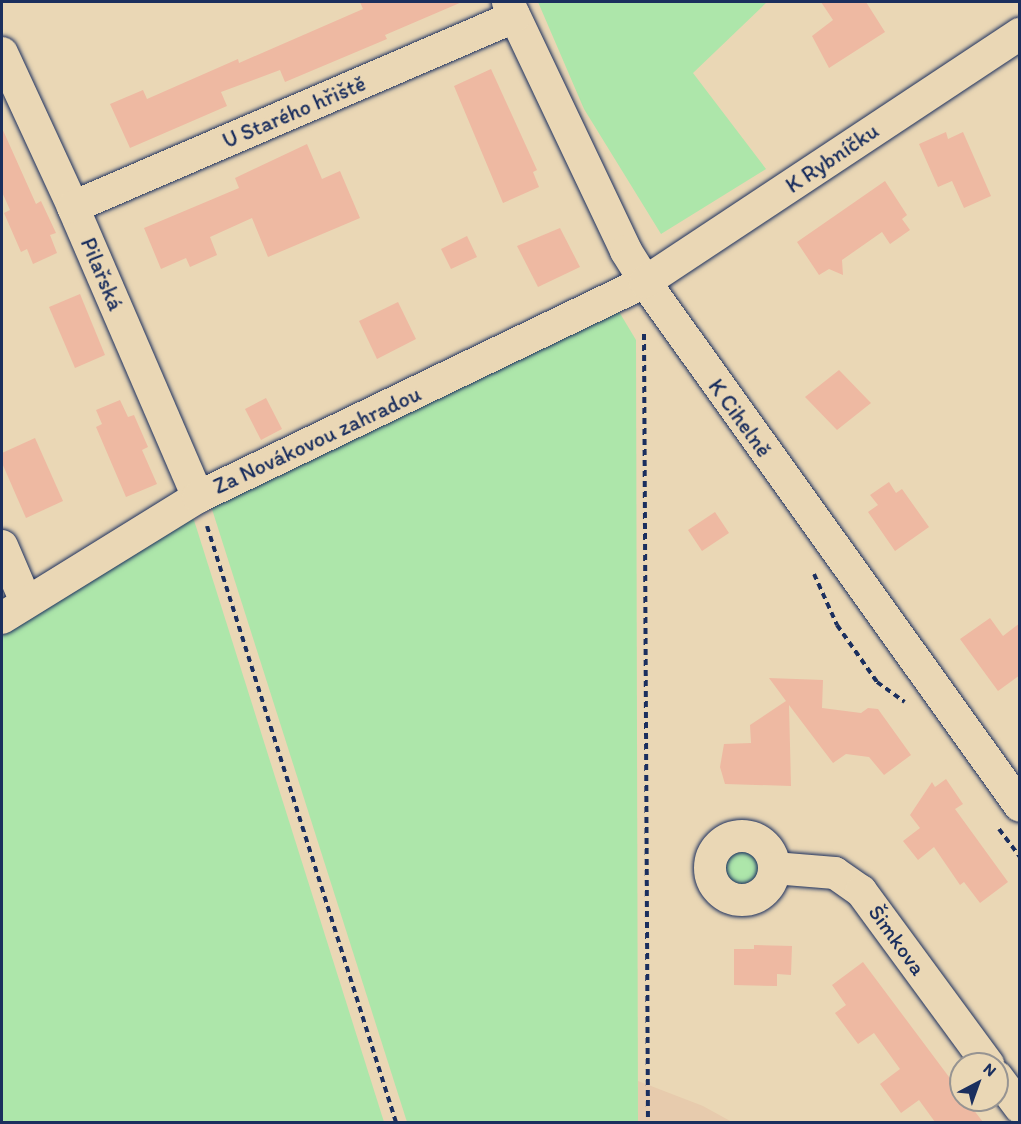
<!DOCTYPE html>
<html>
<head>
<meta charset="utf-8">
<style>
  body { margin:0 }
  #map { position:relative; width:1021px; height:1124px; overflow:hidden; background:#ead7b5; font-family:Itim,sans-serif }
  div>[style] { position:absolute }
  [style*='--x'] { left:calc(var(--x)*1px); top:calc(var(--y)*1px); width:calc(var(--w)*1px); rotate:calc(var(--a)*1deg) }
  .built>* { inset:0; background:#e7cbad }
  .green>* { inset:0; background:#ade6aa }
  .round { border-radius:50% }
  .building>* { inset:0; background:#eeb9a2 }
  .path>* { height:4px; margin-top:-2px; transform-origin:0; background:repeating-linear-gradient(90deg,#1b2f5e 0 6px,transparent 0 10.5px) }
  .roads { filter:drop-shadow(0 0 2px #1b2f5e) drop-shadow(0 0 2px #1b2f5e) }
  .minor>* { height:32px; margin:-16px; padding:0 16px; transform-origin:16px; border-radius:16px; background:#ead7b5 }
  .minor>.ring { margin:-16px; padding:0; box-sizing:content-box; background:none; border:32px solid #ead7b5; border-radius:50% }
  span { translate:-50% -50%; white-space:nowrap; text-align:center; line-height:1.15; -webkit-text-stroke:5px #ead7b5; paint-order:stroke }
  .street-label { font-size:22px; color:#1b2f5e }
  .frame { position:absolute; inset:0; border:3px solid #1b2f5e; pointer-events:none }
  .north { position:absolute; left:949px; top:1052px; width:60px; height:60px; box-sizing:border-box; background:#ead7b5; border:2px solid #979492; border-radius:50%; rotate:41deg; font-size:16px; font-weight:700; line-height:24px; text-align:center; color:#1b2f5e }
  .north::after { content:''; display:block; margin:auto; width:21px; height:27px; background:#1b2f5e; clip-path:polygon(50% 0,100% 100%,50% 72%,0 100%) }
</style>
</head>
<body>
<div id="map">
  <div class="built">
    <i style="clip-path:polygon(638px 1081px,703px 1106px,732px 1122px,638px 1122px)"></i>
  </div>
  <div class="green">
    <i style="clip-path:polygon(538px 2px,767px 2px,693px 73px,766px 169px,661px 234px,584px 109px)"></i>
    <i style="clip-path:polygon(618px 310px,636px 340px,638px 1122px,407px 1122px,211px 506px)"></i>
    <i style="clip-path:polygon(193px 517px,384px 1122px,2px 1122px,2px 636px)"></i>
    <i class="round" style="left:724px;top:849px;width:38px;height:38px"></i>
  </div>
  <div class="building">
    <i style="clip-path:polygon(360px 2px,462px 2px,385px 35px,387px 39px,285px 82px,280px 70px,221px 92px,227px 106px,130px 148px,110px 104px,143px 90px,147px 99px,238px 59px,239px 63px,363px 9px)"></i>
    <i style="clip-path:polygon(821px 2px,866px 2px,885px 32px,829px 68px,812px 36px,833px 20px)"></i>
    <i style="clip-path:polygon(491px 69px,537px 170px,533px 172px,539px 187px,503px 203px,454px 86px)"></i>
    <i style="clip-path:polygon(2px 128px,36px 204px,41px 201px,56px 233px,50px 235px,57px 253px,33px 264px,27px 249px,21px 252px,4px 213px,10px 210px,2px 192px)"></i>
    <i style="clip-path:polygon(946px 132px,948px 139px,963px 132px,991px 196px,964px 208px,952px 181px,938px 187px,919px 144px)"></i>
    <i style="clip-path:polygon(307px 144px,322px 179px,340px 171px,360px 218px,268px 257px,252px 218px,210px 237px,217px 255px,190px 267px,186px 258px,161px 269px,144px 228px,239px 188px,235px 178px)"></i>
    <i style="clip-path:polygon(885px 181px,907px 215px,902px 219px,910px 230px,890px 244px,882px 232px,842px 260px,843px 275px,829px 269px,819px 275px,797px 242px)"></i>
    <i style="clip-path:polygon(560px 228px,580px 267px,538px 287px,517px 246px)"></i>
    <i style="clip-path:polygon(467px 236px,477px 257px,451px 269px,441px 249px)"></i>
    <i style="clip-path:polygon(80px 294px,105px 355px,75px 368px,49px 307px)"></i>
    <i style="clip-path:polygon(398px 302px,416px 339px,377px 359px,359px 321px)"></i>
    <i style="clip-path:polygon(839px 370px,871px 403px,837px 430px,805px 397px)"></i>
    <i style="clip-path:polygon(266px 398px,282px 429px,261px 440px,245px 409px)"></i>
    <i style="clip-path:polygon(120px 400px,128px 417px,134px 415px,148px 447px,142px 450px,157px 484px,126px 497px,96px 427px,102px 424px,96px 410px)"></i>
    <i style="clip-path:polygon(35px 438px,63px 501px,26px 518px,2px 463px,2px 453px)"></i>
    <i style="clip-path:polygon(889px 482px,896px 493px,902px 489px,929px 527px,895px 551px,868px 512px,878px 505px,870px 495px)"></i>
    <i style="clip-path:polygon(715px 512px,729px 533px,702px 551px,688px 530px)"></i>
    <i style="clip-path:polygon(990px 618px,1003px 636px,1020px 623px,1020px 675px,998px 691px,960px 639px)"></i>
    <i style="clip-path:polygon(769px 678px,823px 680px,822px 708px,861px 713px,868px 708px,878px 709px,911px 755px,884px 775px,869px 757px,846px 754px,833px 763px,789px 705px,791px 786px,725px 784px,720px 767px,724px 744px,751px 743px,750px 725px,786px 701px)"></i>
    <i style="clip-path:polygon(946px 779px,963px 804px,955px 809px,1008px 882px,980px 903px,964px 882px,960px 885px,934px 847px,918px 860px,903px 841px,920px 828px,910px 815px,932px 782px,935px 787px)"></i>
    <i style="clip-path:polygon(754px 945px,792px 946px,791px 975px,777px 974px,777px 986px,734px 985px,734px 949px,754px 949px)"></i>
    <i style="clip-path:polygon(863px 962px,961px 1093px,961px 1100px,966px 1100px,983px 1122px,935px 1122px,919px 1100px,901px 1113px,880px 1084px,900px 1069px,874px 1033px,858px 1044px,835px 1013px,846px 1005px,832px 985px)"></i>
  </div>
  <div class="path">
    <i style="--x:644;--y:334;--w:788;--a:89.71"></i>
    <i style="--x:207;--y:526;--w:625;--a:72.41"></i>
    <i style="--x:814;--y:574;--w:56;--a:65.7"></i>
    <i style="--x:837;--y:625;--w:70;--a:54.9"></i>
    <i style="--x:877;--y:682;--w:34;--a:36"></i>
    <i style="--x:999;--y:829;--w:35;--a:53"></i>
  </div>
  <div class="roads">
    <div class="minor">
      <i style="--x:508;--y:2;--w:276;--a:64.6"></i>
      <i style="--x:626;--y:251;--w:36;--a:58"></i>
      <i style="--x:645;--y:282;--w:644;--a:54.41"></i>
      <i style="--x:2;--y:53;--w:170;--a:65.2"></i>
      <i style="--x:73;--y:207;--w:316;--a:66.7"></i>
      <i style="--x:73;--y:207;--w:481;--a:-23.3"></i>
      <i style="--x:2;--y:546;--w:61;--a:66.8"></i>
      <i style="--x:2;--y:618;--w:230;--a:-31.7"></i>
      <i style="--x:198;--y:497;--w:496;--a:-25.7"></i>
      <i style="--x:645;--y:282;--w:450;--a:-33.5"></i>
      <i class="ring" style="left:710px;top:836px;width:32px;height:32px"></i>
      <i style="--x:774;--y:868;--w:61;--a:4.7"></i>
      <i style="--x:835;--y:873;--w:32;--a:35"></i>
      <i style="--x:861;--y:891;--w:215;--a:53.7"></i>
      <i style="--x:997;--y:1077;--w:38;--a:53"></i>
    </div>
  </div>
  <div class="street-label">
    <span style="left:294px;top:112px;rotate:-23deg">U Starého hřiště</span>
    <span style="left:832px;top:158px;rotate:-34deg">K Rybníčku</span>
    <span style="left:102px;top:274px;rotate:67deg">Pilařská</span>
    <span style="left:740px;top:418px;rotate:54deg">K Cihelně</span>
    <span style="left:317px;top:440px;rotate:-25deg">Za Novákovou zahradou</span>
    <span style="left:897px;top:940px;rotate:54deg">Šimkova</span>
  </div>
  <div class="frame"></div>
  <div class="north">N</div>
</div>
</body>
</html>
